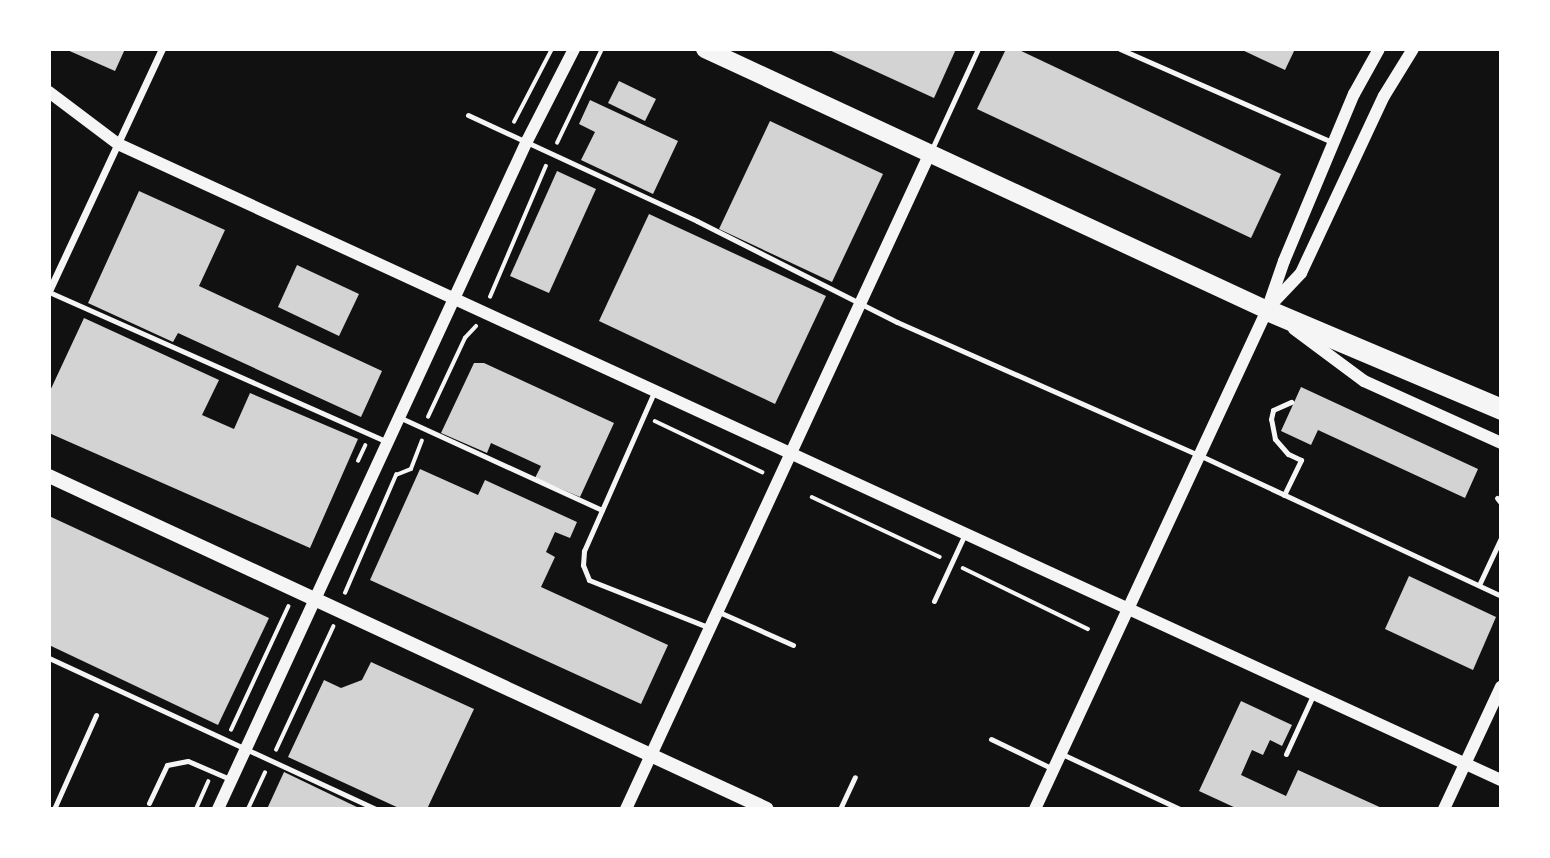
<!DOCTYPE html>
<html>
<head>
<meta charset="utf-8">
<style>
  body { margin:0 }
  #map { position:relative; width:1550px; height:858px; overflow:hidden; background:#111; font-family:"Source Sans 3",sans-serif }
  div>[style] { position:absolute }
  [style*='--x'] { left:calc(var(--x)*1px); top:calc(var(--y)*1px); width:calc(var(--w)*1px); rotate:calc(var(--a)*1deg) }
  .building>* { inset:0; background:#d3d3d3 }
  .path>* { height:3.5px; margin:-1.75px; padding:0 1.75px; transform-origin:1.75px; border-radius:1.75px; background:#f5f5f5 }
  .service>* { height:5px; margin:-2.5px; padding:0 2.5px; transform-origin:2.5px; border-radius:2.5px; background:#f5f5f5 }
  .minor>* { height:7px; margin:-3.5px; padding:0 3.5px; transform-origin:3.5px; border-radius:3.5px; background:#f5f5f5 }
  .tertiary>* { height:12px; margin:-6px; padding:0 6px; transform-origin:6px; border-radius:6px; background:#f5f5f5 }
  .secondary>* { height:14px; margin:-7px; padding:0 7px; transform-origin:7px; border-radius:7px; background:#f5f5f5 }
  .primary>* { height:18px; margin:-9px; padding:0 9px; transform-origin:9px; border-radius:9px; background:#f5f5f5 }
  .motorway>* { height:21px; margin:-10.5px; padding:0 10.5px; transform-origin:10.5px; border-radius:10.5px; background:#f5f5f5 }
  span { translate:-50% -50%; white-space:nowrap; text-align:center; line-height:1.15; -webkit-text-stroke:7px #fff; paint-order:stroke }
  .frame { position:absolute; inset:0; border:51px solid #fff; pointer-events:none }
</style>
</head>
<body>
<div id="map">
  <div class="building">
    <i style="clip-path:polygon(65px 49px,125px 49px,115px 71px)"></i>
    <i style="clip-path:polygon(827px 49px,956px 49px,934px 98px)"></i>
    <i style="clip-path:polygon(1006px 49px,1017px 49px,1281px 174px,1251px 238px,977px 109px)"></i>
    <i style="clip-path:polygon(1240px 49px,1295px 49px,1285px 70px)"></i>
    <i style="clip-path:polygon(619px 81px,656px 99px,645px 121px,608px 103px)"></i>
    <i style="clip-path:polygon(590px 100px,678px 141px,653px 194px,581px 160px,595px 132px,579px 124px)"></i>
    <i style="clip-path:polygon(770px 121px,883px 174px,832px 282px,719px 229px)"></i>
    <i style="clip-path:polygon(557px 171px,596px 189px,549px 293px,510px 276px)"></i>
    <i style="clip-path:polygon(139px 191px,225px 230px,199px 286px,382px 371px,361px 417px,178px 333px,173px 342px,88px 303px)"></i>
    <i style="clip-path:polygon(649px 214px,826px 296px,775px 404px,599px 321px)"></i>
    <i style="clip-path:polygon(297px 265px,359px 294px,339px 336px,278px 307px)"></i>
    <i style="clip-path:polygon(84px 318px,219px 380px,202px 415px,234px 429px,250px 393px,358px 439px,310px 548px,49px 433px,49px 393px)"></i>
    <i style="clip-path:polygon(474px 363px,484px 363px,614px 423px,580px 497px,535px 478px,541px 466px,491px 443px,487px 453px,441px 433px)"></i>
    <i style="clip-path:polygon(1301px 387px,1478px 469px,1465px 498px,1318px 430px,1311px 445px,1281px 431px)"></i>
    <i style="clip-path:polygon(420px 469px,478px 495px,485px 480px,577px 522px,570px 538px,555px 532px,546px 552px,555px 557px,541px 587px,668px 645px,641px 704px,370px 580px)"></i>
    <i style="clip-path:polygon(49px 516px,269px 618px,218px 725px,49px 645px)"></i>
    <i style="clip-path:polygon(1409px 576px,1496px 617px,1473px 670px,1385px 629px)"></i>
    <i style="clip-path:polygon(371px 662px,474px 709px,427px 809px,401px 809px,288px 757px,324px 680px,341px 688px,362px 680px)"></i>
    <i style="clip-path:polygon(1241px 701px,1292px 725px,1282px 746px,1270px 740px,1263px 755px,1252px 750px,1241px 775px,1286px 796px,1298px 770px,1384px 809px,1238px 809px,1199px 791px)"></i>
    <i style="clip-path:polygon(284px 772px,361px 809px,267px 809px)"></i>
  </div>
  <div class="path">
    <i style="--x:514;--y:122;--w:82;--a:-62.5"></i>
    <i style="--x:557;--y:143;--w:104;--a:-64.4"></i>
    <i style="--x:490;--y:297;--w:142;--a:-66.9"></i>
    <i style="--x:428;--y:417;--w:87;--a:-64.9"></i>
    <i style="--x:465;--y:338;--w:16;--a:-47"></i>
    <i style="--x:655;--y:421;--w:119;--a:25.5"></i>
    <i style="--x:358;--y:461;--w:17;--a:-65"></i>
    <i style="--x:812;--y:497;--w:141;--a:25.1"></i>
    <i style="--x:963;--y:568;--w:139;--a:26"></i>
    <i style="--x:345;--y:593;--w:129;--a:-66.6"></i>
    <i style="--x:396;--y:475;--w:16;--a:-22"></i>
    <i style="--x:411;--y:469;--w:30;--a:-69"></i>
    <i style="--x:231;--y:730;--w:136;--a:-65.1"></i>
    <i style="--x:276;--y:750;--w:136;--a:-65.1"></i>
    <i style="--x:196;--y:809;--w:30;--a:-66"></i>
    <i style="--x:248;--y:809;--w:40;--a:-65"></i>
  </div>
  <div class="service">
    <i style="--x:1120;--y:49;--w:232;--a:23.7"></i>
    <i style="--x:468;--y:115;--w:252;--a:24.8"></i>
    <i style="--x:697;--y:221;--w:224;--a:26.8"></i>
    <i style="--x:897;--y:322;--w:330;--a:23.8"></i>
    <i style="--x:1199;--y:455;--w:333;--a:25"></i>
    <i style="--x:931;--y:151;--w:112;--a:-65.3"></i>
    <i style="--x:49;--y:292;--w:370;--a:23.9"></i>
    <i style="--x:655;--y:390;--w:176;--a:113.8"></i>
    <i style="--x:584;--y:551;--w:14;--a:94"></i>
    <i style="--x:583;--y:565;--w:16;--a:68"></i>
    <i style="--x:589;--y:580;--w:130;--a:21.6"></i>
    <i style="--x:401;--y:418;--w:221;--a:24.6"></i>
    <i style="--x:1284;--y:495;--w:39;--a:-64"></i>
    <i style="--x:1301;--y:460;--w:14;--a:-155"></i>
    <i style="--x:1288;--y:454;--w:20;--a:-131"></i>
    <i style="--x:1275;--y:439;--w:20;--a:-101"></i>
    <i style="--x:1271;--y:419;--w:9;--a:-77"></i>
    <i style="--x:1273;--y:410;--w:20;--a:-24"></i>
    <i style="--x:1497;--y:498;--w:6;--a:51"></i>
    <i style="--x:1479;--y:585;--w:52;--a:-64.9"></i>
    <i style="--x:934;--y:601;--w:74;--a:-65.2"></i>
    <i style="--x:719;--y:612;--w:81;--a:24"></i>
    <i style="--x:49;--y:658;--w:360;--a:24.8"></i>
    <i style="--x:991;--y:739;--w:69;--a:25.8"></i>
    <i style="--x:1062;--y:754;--w:130;--a:25"></i>
    <i style="--x:1286;--y:754;--w:67;--a:-65.3"></i>
    <i style="--x:149;--y:803;--w:42;--a:-64.7"></i>
    <i style="--x:167;--y:765;--w:21;--a:-11"></i>
    <i style="--x:188;--y:761;--w:48;--a:23.4"></i>
    <i style="--x:54;--y:809;--w:103;--a:-65.9"></i>
    <i style="--x:840;--y:809;--w:35;--a:-65"></i>
  </div>
  <div class="minor">
    <i style="--x:49;--y:291;--w:267;--a:-65"></i>
  </div>
  <div class="tertiary">
    <i style="--x:49;--y:92;--w:86;--a:37"></i>
    <i style="--x:118;--y:144;--w:1522;--a:24.7"></i>
    <i style="--x:1269;--y:307;--w:47;--a:-46.7"></i>
    <i style="--x:1301;--y:273;--w:195;--a:-64.9"></i>
    <i style="--x:1384;--y:96;--w:55;--a:-58.3"></i>
    <i style="--x:1294;--y:329;--w:87;--a:36.6"></i>
    <i style="--x:1364;--y:381;--w:150;--a:24.3"></i>
    <i style="--x:218;--y:809;--w:736;--a:-65.18"></i>
    <i style="--x:527;--y:141;--w:103;--a:-62.9"></i>
    <i style="--x:626;--y:809;--w:723;--a:-65.14"></i>
    <i style="--x:1035;--y:809;--w:550;--a:-65.06"></i>
    <i style="--x:1267;--y:310;--w:52;--a:-70.9"></i>
    <i style="--x:1284;--y:261;--w:181;--a:-67.3"></i>
    <i style="--x:1354;--y:94;--w:51;--a:-60.9"></i>
    <i style="--x:1444;--y:809;--w:135;--a:-65"></i>
  </div>
  <div class="secondary">
    <i style="--x:49;--y:476;--w:791;--a:24.88"></i>
  </div>
  <div class="primary">
    <i style="--x:705;--y:49;--w:620;--a:24.91"></i>
  </div>
  <div class="motorway">
    <i style="--x:1267;--y:310;--w:254;--a:22.9"></i>
  </div>
  <div class="frame"></div>
</div>
</body>
</html>
